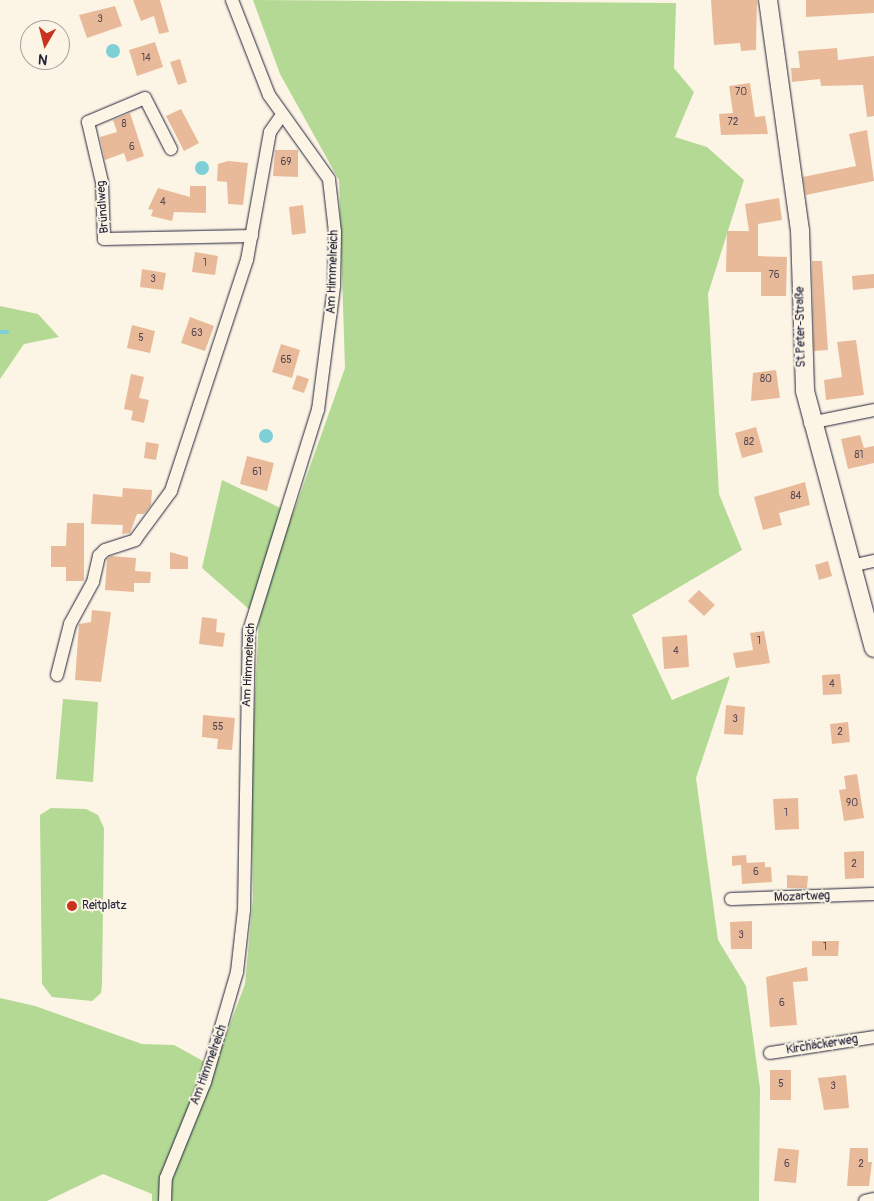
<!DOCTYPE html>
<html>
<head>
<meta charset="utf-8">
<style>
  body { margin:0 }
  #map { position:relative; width:874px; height:1201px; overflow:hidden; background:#fcf5e5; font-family:Pangolin,sans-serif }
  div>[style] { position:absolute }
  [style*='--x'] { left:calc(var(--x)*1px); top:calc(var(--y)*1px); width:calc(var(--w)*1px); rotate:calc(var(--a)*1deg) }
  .green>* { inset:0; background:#b3d994 }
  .water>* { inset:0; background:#7ecfd6 }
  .round { border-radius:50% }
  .stream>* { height:4px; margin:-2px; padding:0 2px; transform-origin:2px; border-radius:2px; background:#7ecfd6 }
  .building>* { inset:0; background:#e9ba9a }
  .roads { filter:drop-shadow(0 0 1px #22223b) drop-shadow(0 0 1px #22223b) }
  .minor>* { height:12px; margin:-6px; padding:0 6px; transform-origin:6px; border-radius:6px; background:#fcf5e5 }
  .secondary>* { height:18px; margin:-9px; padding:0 9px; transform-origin:9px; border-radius:9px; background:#fcf5e5 }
  .dots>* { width:14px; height:14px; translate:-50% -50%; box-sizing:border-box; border:2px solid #fcf5e5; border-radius:50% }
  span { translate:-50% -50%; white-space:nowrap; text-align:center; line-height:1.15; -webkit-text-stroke:4px #fcf5e5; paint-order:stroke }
  .number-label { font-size:10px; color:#544853 }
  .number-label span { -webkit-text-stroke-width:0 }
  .street-label { font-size:12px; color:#22223b }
  .poi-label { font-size:12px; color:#22223b }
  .left { translate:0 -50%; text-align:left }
  .north { position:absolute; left:20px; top:20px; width:50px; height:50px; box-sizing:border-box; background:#fcf5e5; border:1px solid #a5a1a1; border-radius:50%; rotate:188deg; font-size:14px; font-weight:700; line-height:20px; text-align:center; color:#22223b }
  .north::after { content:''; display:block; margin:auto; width:18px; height:22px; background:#c8321e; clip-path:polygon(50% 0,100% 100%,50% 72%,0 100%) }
</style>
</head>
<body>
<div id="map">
  <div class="green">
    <i style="clip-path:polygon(253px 0,676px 3px,674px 68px,694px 92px,675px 137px,707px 147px,744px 180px,708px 294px,719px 494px,742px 550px,632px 615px,672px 700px,730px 676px,696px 778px,718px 940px,746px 986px,760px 1088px,759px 1201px,152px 1201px,152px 1194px,103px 1174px,47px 1201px,0 1201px,0 998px,35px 1006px,142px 1044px,174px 1045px,214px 1067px,245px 984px,253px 898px,251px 774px,259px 618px,202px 568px,222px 480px,293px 514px,345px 368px,339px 180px,280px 74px)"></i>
    <i style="clip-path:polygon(0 306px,38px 314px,59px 337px,24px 344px,0 379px)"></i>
    <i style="clip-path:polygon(63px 699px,98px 702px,93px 782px,56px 779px)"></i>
    <i style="clip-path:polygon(51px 808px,86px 809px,98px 815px,104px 828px,102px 984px,101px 993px,92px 1001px,52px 997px,42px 984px,40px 815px)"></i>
  </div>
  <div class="water">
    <i class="round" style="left:106px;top:44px;width:14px;height:14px"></i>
    <i class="round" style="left:195px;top:161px;width:14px;height:14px"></i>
    <i class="round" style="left:259px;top:429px;width:14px;height:14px"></i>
  </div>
  <div class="stream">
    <i style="--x:0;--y:332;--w:7;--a:0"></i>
  </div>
  <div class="building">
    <i style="clip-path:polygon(133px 0,160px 0,169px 32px,159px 34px,154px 16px,141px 21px)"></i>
    <i style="clip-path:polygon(711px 0,757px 0,756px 50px,741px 51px,740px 43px,714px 45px)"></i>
    <i style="clip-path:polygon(806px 0,874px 0,874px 13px,806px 17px)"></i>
    <i style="clip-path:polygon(115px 6px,122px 26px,87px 38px,79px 15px)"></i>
    <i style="clip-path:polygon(155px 42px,163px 67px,137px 76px,129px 50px)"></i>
    <i style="clip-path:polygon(837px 48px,838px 60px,874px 56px,874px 116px,867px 117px,863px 85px,821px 86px,820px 79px,792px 82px,791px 68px,800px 68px,798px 51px)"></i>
    <i style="clip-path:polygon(180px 59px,187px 82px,178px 85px,170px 62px)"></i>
    <i style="clip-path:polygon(750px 83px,755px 117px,765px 116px,768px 134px,721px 135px,719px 114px,733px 113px,729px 86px)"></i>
    <i style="clip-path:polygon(181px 109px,199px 143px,184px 151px,166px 116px)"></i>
    <i style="clip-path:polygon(130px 113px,144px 156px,127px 162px,124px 153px,105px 160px,100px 137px,117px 132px,113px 120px)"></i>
    <i style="clip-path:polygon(867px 130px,874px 181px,806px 195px,803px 177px,856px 166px,849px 134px)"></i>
    <i style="clip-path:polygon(275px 150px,298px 150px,298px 177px,273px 176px)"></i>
    <i style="clip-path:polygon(228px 161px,248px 163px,243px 205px,228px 204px,227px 182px,217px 181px,218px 164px)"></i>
    <i style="clip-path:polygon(190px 186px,206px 186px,206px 213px,174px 212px,172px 221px,151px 216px,153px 210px,148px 209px,158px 188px,190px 197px)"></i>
    <i style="clip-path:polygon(779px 198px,782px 220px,758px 224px,758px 256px,787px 257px,786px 296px,761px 296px,761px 272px,726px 272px,727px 231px,749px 231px,745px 204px)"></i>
    <i style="clip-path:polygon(303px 205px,306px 233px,292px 235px,289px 207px)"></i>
    <i style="clip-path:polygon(195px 252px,218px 256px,215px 275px,192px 272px)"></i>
    <i style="clip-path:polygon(812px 261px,822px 261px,828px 350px,814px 351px)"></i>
    <i style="clip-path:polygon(142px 269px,166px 273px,163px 290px,140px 287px)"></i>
    <i style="clip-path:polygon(874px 274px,874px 288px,853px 290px,852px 276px)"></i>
    <i style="clip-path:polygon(190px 317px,214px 326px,205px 351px,181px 343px)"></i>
    <i style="clip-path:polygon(132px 325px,155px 331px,150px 353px,127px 348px)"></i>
    <i style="clip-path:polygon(856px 340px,864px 395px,826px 400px,824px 380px,842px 377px,837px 342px)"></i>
    <i style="clip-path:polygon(281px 344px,300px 350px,292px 378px,272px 372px)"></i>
    <i style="clip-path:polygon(776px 370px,780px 398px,751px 401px,753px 373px)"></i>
    <i style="clip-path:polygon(131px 374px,144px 377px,139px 398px,149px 400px,144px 423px,131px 420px,133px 411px,124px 409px)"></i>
    <i style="clip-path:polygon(297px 375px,309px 379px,304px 393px,292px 389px)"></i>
    <i style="clip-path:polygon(756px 427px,763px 452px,742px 458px,735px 433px)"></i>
    <i style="clip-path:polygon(860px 435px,864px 448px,874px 446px,874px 463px,848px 469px,841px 439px)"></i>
    <i style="clip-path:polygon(146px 442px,159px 444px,156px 460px,144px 458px)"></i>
    <i style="clip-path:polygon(247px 456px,274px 463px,267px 491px,240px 484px)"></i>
    <i style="clip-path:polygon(805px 482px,810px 505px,779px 513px,782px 525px,763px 530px,754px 497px)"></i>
    <i style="clip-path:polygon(123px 488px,152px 490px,151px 505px,144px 514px,137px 514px,130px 533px,122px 534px,123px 525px,91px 524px,93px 494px,122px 497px)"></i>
    <i style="clip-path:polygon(67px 523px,84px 523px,84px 581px,66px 581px,66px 567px,51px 567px,51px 546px,66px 546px)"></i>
    <i style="clip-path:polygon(170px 552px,188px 557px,188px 569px,170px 569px)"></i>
    <i style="clip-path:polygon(111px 556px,136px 558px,135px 571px,151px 572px,150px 583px,134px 583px,134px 592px,105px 590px,107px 559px)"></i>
    <i style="clip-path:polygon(828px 561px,832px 576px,819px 580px,815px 565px)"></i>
    <i style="clip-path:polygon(699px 590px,715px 605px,704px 616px,688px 601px)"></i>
    <i style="clip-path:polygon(92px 610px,111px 612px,101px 682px,75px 680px,79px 624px,91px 622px)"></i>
    <i style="clip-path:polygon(202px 617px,217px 619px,216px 632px,225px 633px,223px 647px,199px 644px)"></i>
    <i style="clip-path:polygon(764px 631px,770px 663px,736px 668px,733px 653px,753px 650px,750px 633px)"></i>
    <i style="clip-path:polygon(687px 635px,689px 667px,664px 669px,662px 637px)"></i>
    <i style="clip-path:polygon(840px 674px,842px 694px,823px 695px,822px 675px)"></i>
    <i style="clip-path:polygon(726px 705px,745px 707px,743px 735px,724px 734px)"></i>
    <i style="clip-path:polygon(203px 715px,235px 718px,232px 750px,217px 749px,218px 739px,202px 737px)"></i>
    <i style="clip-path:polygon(848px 722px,850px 742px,832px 744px,830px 724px)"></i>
    <i style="clip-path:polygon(857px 774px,864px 818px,844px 821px,839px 790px,846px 789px,844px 776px)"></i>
    <i style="clip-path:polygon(798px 798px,799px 829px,775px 830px,773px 799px)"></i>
    <i style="clip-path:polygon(864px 851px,864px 878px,845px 879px,844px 852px)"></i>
    <i style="clip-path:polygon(746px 855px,747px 863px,765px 862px,765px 867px,771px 867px,772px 882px,742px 884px,741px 865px,732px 866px,732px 856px)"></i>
    <i style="clip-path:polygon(787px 875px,808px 876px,807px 888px,787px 888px)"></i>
    <i style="clip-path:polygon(752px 921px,752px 949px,731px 949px,730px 922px)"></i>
    <i style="clip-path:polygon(812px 941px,839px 941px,838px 956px,812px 956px)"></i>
    <i style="clip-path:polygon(807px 967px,808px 981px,793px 982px,797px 1025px,770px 1027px,766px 977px)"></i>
    <i style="clip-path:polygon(770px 1070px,791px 1070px,791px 1100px,770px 1100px)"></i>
    <i style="clip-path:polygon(846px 1075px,849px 1108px,824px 1110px,818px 1078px)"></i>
    <i style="clip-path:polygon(778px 1148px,799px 1150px,796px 1183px,774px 1181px)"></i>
    <i style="clip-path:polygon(850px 1148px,868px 1148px,868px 1162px,872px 1162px,869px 1186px,847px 1186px)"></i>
  </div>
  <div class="roads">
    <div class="minor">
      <i style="--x:171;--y:149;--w:57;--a:-117"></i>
      <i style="--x:145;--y:98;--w:62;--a:157.2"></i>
      <i style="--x:88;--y:122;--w:62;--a:76.9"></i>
      <i style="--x:102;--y:182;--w:57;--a:88"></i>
      <i style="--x:104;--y:239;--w:148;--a:-1.2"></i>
      <i style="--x:810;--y:423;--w:65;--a:-11.5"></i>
      <i style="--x:850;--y:566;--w:25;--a:-12"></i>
      <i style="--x:57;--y:675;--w:53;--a:-75.7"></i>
      <i style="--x:70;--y:624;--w:48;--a:-61.3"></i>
      <i style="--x:93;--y:582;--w:27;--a:-77"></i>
      <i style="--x:99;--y:556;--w:8;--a:-45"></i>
      <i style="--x:105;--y:550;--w:32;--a:-18"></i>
      <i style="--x:135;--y:540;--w:61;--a:-53.7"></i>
      <i style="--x:171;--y:491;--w:243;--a:-71.8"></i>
      <i style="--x:247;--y:260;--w:130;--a:-79.8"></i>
      <i style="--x:270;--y:132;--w:21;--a:-55"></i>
      <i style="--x:731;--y:899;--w:143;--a:-2"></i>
      <i style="--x:770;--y:1053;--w:105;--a:-8.7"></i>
      <i style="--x:165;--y:1201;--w:23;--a:-88"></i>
      <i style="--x:166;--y:1178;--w:104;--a:-67.9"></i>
      <i style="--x:205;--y:1082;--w:115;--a:-73.8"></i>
      <i style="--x:237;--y:972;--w:62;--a:-83.6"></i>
      <i style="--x:244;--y:910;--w:279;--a:-89"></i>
      <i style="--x:249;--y:631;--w:232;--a:-72.7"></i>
      <i style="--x:318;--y:410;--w:125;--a:-82.6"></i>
      <i style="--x:334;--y:286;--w:54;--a:-88.9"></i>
      <i style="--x:335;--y:232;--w:53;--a:-96.5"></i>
      <i style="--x:329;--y:179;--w:103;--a:-125.5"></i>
      <i style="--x:269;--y:95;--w:102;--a:-111.3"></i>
      <i style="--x:865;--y:1201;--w:9;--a:-13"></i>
    </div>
    <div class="secondary">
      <i style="--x:768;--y:0;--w:232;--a:82.1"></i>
      <i style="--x:800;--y:230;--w:161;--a:88.2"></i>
      <i style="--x:805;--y:391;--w:266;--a:75"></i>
    </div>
  </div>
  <div class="dots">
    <i style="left:72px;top:906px;background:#c8321e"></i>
  </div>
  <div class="number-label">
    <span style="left:100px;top:20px">3</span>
    <span style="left:146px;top:59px">14</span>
    <span style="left:741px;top:93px">70</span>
    <span style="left:733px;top:123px">72</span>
    <span style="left:124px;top:125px">8</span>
    <span style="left:132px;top:148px">6</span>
    <span style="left:286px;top:163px">69</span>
    <span style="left:163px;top:203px">4</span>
    <span style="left:205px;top:264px">1</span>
    <span style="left:774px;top:276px">76</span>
    <span style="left:153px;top:280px">3</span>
    <span style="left:197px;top:334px">63</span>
    <span style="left:141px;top:339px">5</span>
    <span style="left:286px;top:361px">65</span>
    <span style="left:766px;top:380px">80</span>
    <span style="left:749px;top:443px">82</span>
    <span style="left:859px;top:456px">81</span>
    <span style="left:257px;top:473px">61</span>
    <span style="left:796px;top:497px">84</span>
    <span style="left:759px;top:642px">1</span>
    <span style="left:676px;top:652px">4</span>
    <span style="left:832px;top:685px">4</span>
    <span style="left:735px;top:720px">3</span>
    <span style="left:218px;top:728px">55</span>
    <span style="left:840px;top:733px">2</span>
    <span style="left:852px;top:804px">90</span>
    <span style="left:786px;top:814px">1</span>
    <span style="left:854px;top:865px">2</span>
    <span style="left:756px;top:873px">6</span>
    <span style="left:741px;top:936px">3</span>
    <span style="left:825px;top:948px">1</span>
    <span style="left:782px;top:1004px">6</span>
    <span style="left:781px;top:1085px">5</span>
    <span style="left:833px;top:1087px">3</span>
    <span style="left:787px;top:1165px">6</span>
    <span style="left:861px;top:1165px">2</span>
  </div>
  <div class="street-label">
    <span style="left:103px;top:207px;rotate:-94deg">Bründlweg</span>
    <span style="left:333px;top:272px;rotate:-88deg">Am Himmelreich</span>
    <span style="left:801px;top:327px;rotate:-91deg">St.Peter-Straße</span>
    <span style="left:249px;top:665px;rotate:-87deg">Am Himmelreich</span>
    <span style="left:802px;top:897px;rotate:-2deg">Mozartweg</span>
    <span style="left:822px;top:1045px;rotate:-9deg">Kirchäckerweg</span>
    <span style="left:209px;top:1065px;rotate:-70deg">Am Himmelreich</span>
  </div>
  <div class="poi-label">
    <span class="left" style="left:82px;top:906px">Reitplatz</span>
  </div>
  <div class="north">N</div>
</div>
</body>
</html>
